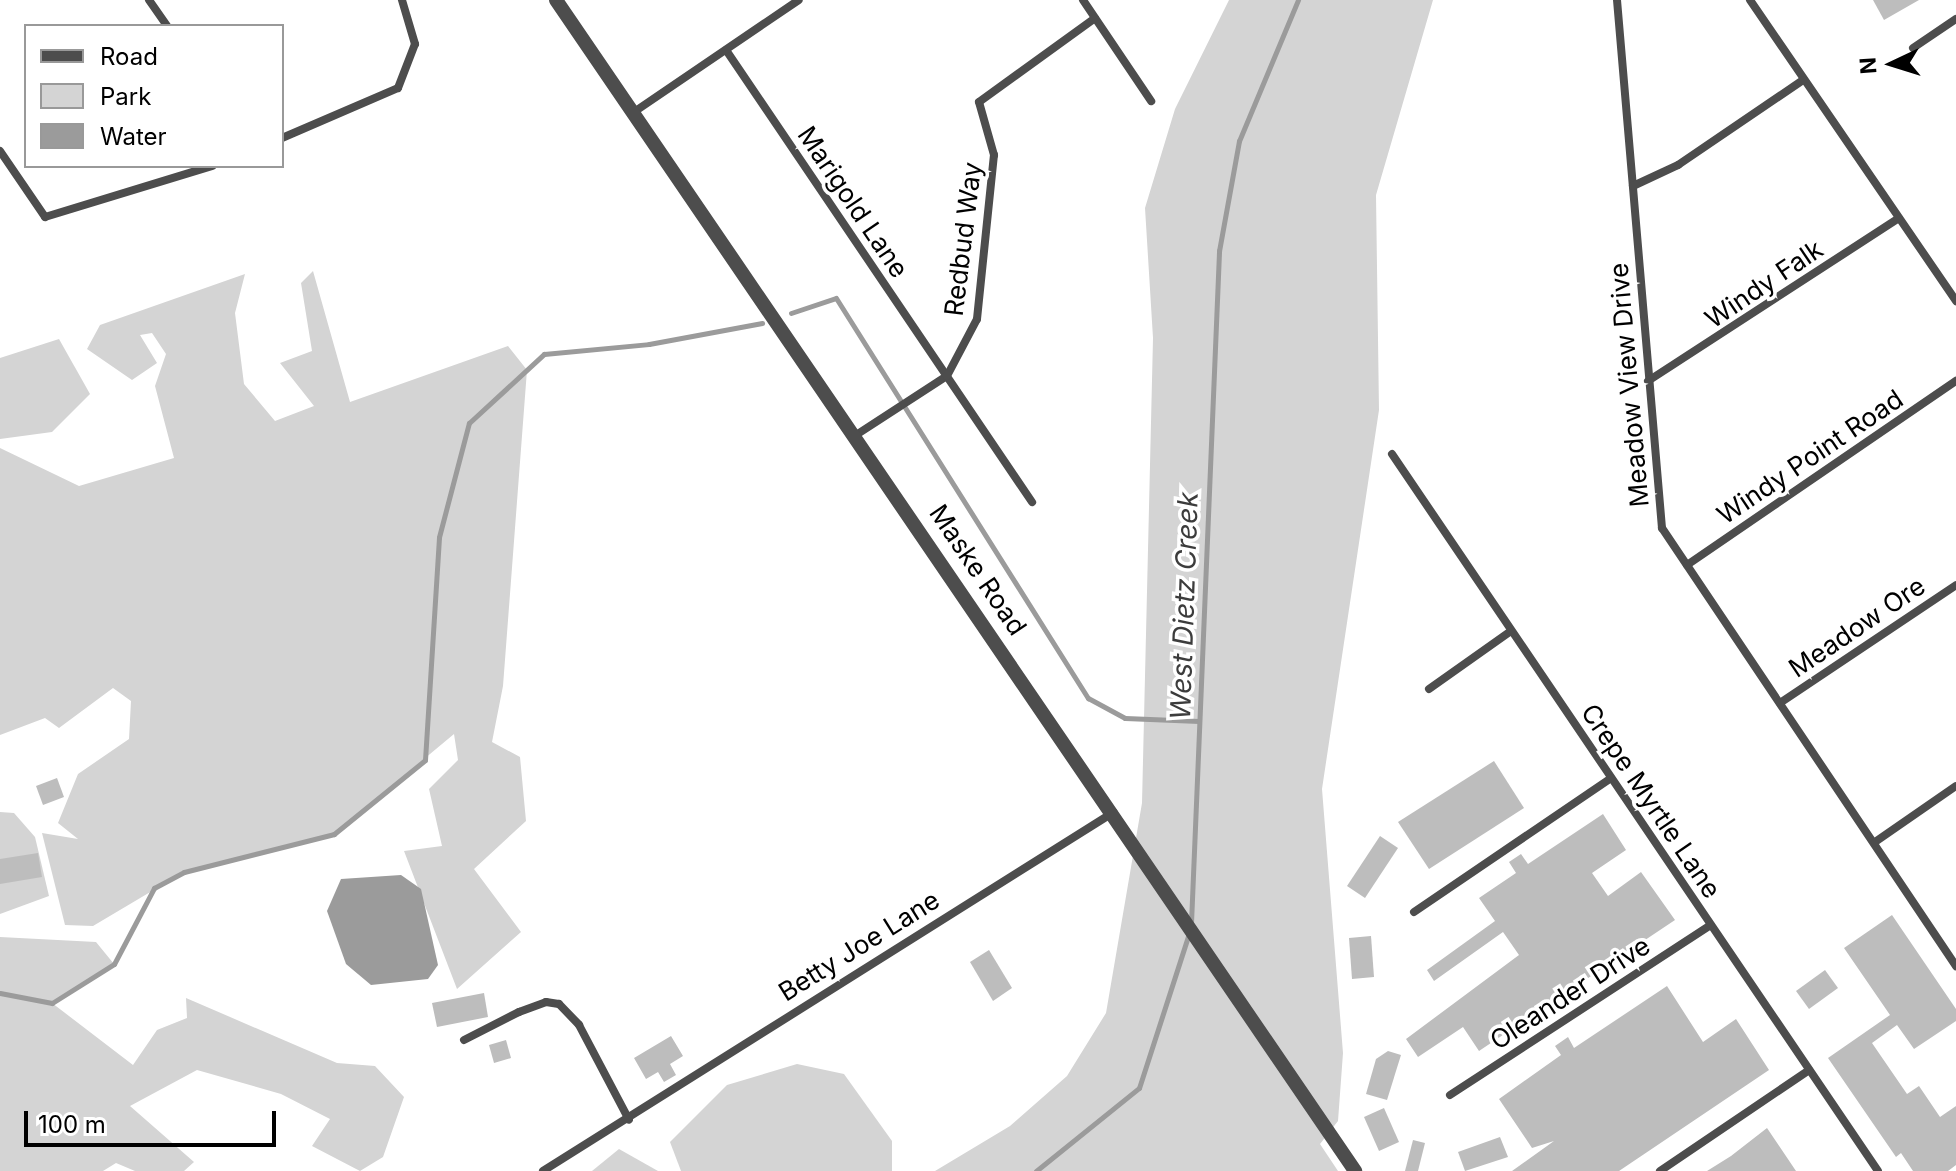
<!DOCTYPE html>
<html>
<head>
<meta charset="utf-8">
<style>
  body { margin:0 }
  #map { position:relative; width:1956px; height:1171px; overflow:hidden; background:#fff; font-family:Inter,sans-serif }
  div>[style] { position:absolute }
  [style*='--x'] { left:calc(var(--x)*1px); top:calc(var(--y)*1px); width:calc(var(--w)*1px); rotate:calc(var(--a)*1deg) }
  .green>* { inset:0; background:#d4d4d4 }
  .water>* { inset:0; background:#9b9b9b }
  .stream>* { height:5px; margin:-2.5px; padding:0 2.5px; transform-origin:2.5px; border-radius:2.5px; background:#9b9b9b }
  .building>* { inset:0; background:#bdbdbd }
  .minor>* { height:8px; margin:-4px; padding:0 4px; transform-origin:4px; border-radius:4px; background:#4d4d4d }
  .tertiary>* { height:14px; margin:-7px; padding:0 7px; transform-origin:7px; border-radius:7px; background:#4d4d4d }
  span { translate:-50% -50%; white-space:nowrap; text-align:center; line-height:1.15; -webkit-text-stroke:7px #fff; paint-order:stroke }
  .street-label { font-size:26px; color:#000 }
  .water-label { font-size:28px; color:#3c3c3c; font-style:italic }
  .legend { position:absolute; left:24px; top:24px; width:260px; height:144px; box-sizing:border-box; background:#fff; border:2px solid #999; margin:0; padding:10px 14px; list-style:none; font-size:24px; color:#000 }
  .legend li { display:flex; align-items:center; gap:16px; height:40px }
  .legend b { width:40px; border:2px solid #999 }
  .north { position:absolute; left:1852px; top:24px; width:80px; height:80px; -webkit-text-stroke:6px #fff; paint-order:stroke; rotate:266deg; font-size:22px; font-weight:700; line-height:32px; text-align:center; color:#000 }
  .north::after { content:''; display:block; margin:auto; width:28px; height:36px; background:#000; clip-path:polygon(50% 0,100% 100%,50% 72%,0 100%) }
  .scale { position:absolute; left:24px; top:1111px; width:252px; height:36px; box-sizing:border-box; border:4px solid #000; border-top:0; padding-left:10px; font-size:24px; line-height:28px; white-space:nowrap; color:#000; -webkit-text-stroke:6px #fff; paint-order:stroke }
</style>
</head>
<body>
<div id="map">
  <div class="green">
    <i style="clip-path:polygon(1229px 0,1433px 0,1376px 195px,1379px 410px,1322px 789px,1343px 1053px,1338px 1121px,1320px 1144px,1338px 1171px,935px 1171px,1010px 1126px,1067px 1076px,1106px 1013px,1142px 803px,1153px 338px,1145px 208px,1175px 109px)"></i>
    <i style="clip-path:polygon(313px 271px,350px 402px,508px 346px,527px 370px,503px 686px,492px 742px,520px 757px,526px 821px,474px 869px,521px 932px,457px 989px,404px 851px,442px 846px,429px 789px,458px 760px,454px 734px,334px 834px,184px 872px,93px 926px,65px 925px,42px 833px,78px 839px,58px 823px,78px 774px,129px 739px,131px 701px,113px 688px,59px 728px,45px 718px,0 735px,0 448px,79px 486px,174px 458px,155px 386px,166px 354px,152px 333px,140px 335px,157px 363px,132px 380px,87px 349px,100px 325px,245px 274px,235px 313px,244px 384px,275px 421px,314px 406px,280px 363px,312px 351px,301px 283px)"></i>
    <i style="clip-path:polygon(59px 339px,90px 394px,52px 432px,0 439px,0 358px)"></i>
    <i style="clip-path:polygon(0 812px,14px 813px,35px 837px,49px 896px,0 914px)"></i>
    <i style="clip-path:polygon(0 937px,96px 942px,114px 964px,52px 1003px,133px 1065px,157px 1030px,187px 1018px,186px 998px,337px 1063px,375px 1066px,404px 1097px,383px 1157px,360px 1171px,312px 1146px,330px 1119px,281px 1094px,197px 1070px,130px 1106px,194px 1162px,184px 1171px,135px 1171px,116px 1163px,103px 1171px,0 1171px)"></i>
    <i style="clip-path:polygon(797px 1064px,844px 1074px,892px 1141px,892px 1171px,681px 1171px,670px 1142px,727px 1085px)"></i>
    <i style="clip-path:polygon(619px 1149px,658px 1171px,592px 1171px)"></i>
  </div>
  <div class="water">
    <i style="clip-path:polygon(401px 875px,421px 889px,438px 965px,428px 979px,371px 985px,346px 964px,327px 911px,341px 879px)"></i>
  </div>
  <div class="stream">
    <i style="--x:791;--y:313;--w:47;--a:-18.4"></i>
    <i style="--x:836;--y:298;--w:473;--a:57.8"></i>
    <i style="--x:1088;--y:698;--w:42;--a:28.4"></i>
    <i style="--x:1125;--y:718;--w:74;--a:2.3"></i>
    <i style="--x:1191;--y:923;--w:673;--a:-87.61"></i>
    <i style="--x:1219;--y:251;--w:112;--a:-79.7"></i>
    <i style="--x:1239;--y:141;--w:153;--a:-67.3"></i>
    <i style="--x:0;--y:993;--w:53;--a:10.9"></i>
    <i style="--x:52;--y:1003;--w:73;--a:-32.2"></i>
    <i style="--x:114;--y:964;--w:86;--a:-62.2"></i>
    <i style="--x:154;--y:888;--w:34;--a:-28"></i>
    <i style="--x:184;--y:872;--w:155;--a:-14.2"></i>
    <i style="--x:334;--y:834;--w:117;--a:-39.1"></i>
    <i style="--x:425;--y:760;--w:223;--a:-86.4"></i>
    <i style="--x:439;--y:537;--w:118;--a:-75.3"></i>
    <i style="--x:469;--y:423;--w:102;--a:-42.6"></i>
    <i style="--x:544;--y:354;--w:105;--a:-5.4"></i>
    <i style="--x:649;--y:344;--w:115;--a:-10.5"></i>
    <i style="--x:1036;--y:1171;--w:132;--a:-38.9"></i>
    <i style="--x:1139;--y:1088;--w:163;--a:-72.1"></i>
  </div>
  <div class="building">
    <i style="clip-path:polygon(1873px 0,1919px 0,1884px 20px)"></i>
    <i style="clip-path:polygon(1494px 761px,1524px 808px,1429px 869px,1398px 822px)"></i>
    <i style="clip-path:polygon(57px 778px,64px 797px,43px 805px,36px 786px)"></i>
    <i style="clip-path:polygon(1603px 814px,1626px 850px,1592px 873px,1608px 896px,1641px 872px,1675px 920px,1479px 1051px,1463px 1027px,1418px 1057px,1406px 1039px,1519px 955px,1503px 932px,1434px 981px,1427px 970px,1495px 921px,1479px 898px,1516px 873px,1509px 862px,1521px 854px,1528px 864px)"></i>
    <i style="clip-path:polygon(1380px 836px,1398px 848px,1365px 898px,1347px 886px)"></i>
    <i style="clip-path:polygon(38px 853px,42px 877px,0 884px,0 859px)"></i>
    <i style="clip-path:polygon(1892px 915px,1956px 1009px,1956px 1021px,1914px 1049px,1897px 1025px,1872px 1043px,1907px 1094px,1919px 1086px,1940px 1117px,1956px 1106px,1956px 1165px,1948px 1171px,1913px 1171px,1901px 1153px,1896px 1157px,1828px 1058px,1890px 1015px,1844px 948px)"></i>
    <i style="clip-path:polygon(1371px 936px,1374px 977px,1352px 979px,1349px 938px)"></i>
    <i style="clip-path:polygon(989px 950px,1012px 988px,993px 1001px,970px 962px)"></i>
    <i style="clip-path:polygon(1825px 970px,1838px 988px,1809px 1009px,1796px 991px)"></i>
    <i style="clip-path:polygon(1667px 986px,1703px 1042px,1736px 1019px,1769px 1070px,1619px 1171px,1512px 1171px,1554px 1141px,1532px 1148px,1499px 1099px,1561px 1055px,1555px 1046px,1568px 1037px,1574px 1048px)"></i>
    <i style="clip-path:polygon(484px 993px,488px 1017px,437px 1027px,432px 1003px)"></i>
    <i style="clip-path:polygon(671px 1036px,683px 1056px,670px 1064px,676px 1075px,664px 1082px,658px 1072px,646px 1079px,634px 1058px)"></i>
    <i style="clip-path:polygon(506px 1040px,511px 1058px,494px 1063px,489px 1045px)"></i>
    <i style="clip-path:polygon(1388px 1051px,1401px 1055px,1387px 1100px,1366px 1094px,1376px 1059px)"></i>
    <i style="clip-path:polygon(1384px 1108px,1399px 1142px,1379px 1151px,1364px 1117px)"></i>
    <i style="clip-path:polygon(1767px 1128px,1796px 1171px,1707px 1171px,1731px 1156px)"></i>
    <i style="clip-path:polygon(1500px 1137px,1508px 1157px,1465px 1171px,1458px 1152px)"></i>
    <i style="clip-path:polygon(1413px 1140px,1425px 1143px,1418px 1171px,1405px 1171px)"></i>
  </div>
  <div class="minor">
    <i style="--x:149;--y:0;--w:32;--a:55"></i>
    <i style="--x:1083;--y:0;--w:122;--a:56"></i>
    <i style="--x:1617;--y:0;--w:530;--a:85.13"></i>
    <i style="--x:1662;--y:528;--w:528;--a:56.13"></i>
    <i style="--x:1750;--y:0;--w:365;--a:55.6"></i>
    <i style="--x:1913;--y:48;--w:52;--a:-34"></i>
    <i style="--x:726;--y:50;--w:546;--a:55.9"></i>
    <i style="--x:634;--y:112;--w:199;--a:-34.2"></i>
    <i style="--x:282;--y:138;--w:126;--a:-23.3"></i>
    <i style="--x:398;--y:88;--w:47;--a:-68.9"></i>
    <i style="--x:415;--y:44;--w:46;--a:-106.5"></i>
    <i style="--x:0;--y:151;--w:80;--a:55.7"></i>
    <i style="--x:45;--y:217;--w:175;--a:-17"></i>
    <i style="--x:1633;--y:186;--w:50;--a:-25"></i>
    <i style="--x:1678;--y:165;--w:151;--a:-34.2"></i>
    <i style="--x:1648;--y:381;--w:299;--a:-33"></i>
    <i style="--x:856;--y:435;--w:108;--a:-33"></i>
    <i style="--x:947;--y:376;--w:64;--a:-62.2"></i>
    <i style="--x:977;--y:319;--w:165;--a:-84.1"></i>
    <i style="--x:994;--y:155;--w:55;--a:-105.8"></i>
    <i style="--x:979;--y:102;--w:143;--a:-35.9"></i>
    <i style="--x:1392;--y:454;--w:866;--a:55.87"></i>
    <i style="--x:1687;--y:565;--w:326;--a:-34.4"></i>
    <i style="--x:1429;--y:689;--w:100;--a:-35.3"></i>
    <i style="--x:1780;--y:703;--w:212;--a:-33.8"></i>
    <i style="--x:1875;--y:842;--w:98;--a:-34.7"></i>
    <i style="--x:1414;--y:912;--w:238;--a:-34.2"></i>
    <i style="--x:464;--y:1040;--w:62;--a:-27"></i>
    <i style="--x:519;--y:1012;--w:29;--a:-20"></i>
    <i style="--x:546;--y:1002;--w:13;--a:9"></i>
    <i style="--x:559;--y:1004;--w:29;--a:46"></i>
    <i style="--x:579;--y:1025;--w:107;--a:62.2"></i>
    <i style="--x:1450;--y:1095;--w:311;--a:-33.1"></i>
    <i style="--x:543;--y:1171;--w:674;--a:-32.16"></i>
    <i style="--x:1660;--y:1171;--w:180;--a:-34.1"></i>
  </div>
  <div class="tertiary">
    <i style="--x:556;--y:0;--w:1418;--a:55.69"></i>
  </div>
  <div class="street-label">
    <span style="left:853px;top:202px;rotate:56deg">Marigold Lane</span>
    <span style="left:963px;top:239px;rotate:-83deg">Redbud Way</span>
    <span style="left:1764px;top:284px;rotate:-34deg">Windy Falk</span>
    <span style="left:1629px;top:385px;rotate:-95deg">Meadow View Drive</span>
    <span style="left:1810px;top:457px;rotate:-34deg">Windy Point Road</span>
    <span style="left:978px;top:570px;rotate:56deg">Maske Road</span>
    <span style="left:1857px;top:627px;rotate:-34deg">Meadow Ore</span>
    <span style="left:1651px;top:801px;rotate:56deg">Crepe Myrtle Lane</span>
    <span style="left:859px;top:946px;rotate:-32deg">Betty Joe Lane</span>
    <span style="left:1570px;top:993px;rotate:-33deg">Oleander Drive</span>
  </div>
  <div class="water-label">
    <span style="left:1184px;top:606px;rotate:-88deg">West Dietz Creek</span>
  </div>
  <ul class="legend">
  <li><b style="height:10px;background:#4d4d4d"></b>Road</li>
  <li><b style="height:22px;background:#d4d4d4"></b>Park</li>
  <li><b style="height:22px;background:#9b9b9b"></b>Water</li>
  </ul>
  <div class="north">N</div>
  <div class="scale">100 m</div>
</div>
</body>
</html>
